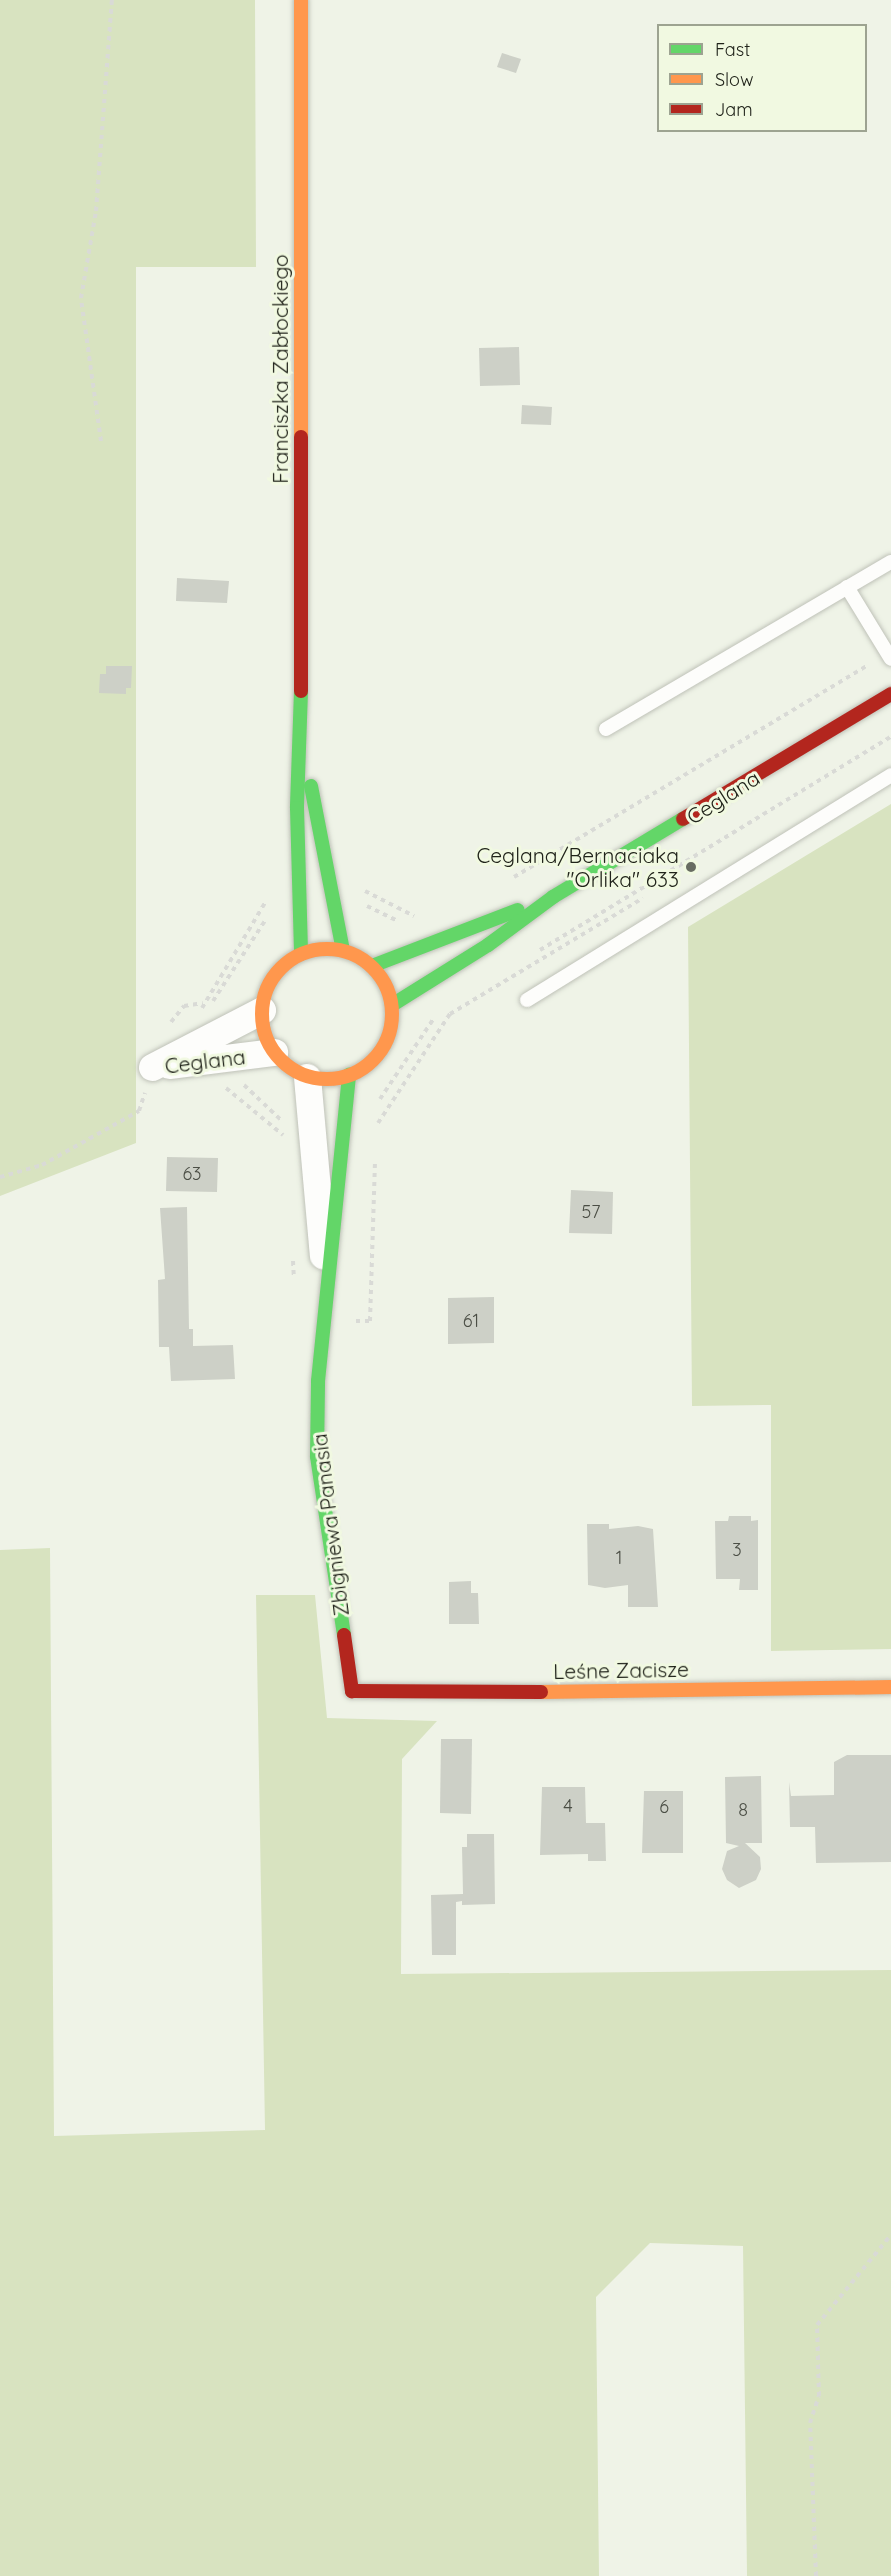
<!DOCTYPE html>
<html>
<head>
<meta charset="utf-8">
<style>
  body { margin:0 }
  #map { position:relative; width:891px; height:2576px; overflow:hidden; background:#eff3e7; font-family:Quicksand,sans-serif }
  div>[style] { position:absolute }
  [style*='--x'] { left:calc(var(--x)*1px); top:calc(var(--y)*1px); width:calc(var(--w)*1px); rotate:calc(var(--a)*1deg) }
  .green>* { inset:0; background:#d8e3c0 }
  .building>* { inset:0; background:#cdd0c7 }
  .path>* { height:4px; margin-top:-2px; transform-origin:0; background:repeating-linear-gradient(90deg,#d9dad6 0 4.5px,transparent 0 9px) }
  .roads { filter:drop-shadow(0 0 2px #bfc2b8) drop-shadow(0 0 2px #bfc2b8) }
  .lane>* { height:14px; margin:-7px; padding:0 7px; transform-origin:7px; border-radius:7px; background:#fdfdfb }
  .street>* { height:27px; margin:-13.5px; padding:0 13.5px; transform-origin:13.5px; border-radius:13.5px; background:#fdfdfb }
  .fast>* { height:14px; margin:-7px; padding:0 7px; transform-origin:7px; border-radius:7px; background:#63d668 }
  .slow>* { height:14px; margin:-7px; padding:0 7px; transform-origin:7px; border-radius:7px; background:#ff974d }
  .slow>.ring { margin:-7px; padding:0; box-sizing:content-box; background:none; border:14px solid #ff974d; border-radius:50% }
  .jam>* { height:14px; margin:-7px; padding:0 7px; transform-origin:7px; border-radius:7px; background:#b3261e }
  .dots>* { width:16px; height:16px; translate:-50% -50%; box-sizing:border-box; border:3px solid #f1f9e1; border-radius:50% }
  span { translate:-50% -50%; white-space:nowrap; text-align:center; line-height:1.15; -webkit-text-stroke:6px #f1f9e1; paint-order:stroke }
  .number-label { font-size:18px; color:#4b4e45 }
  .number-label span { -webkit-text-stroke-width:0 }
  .street-label { font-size:21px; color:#20231a }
  .poi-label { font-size:21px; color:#20231a }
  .right { translate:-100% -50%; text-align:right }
  .legend { position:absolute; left:657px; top:24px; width:210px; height:108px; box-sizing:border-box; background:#f1f9e1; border:2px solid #9da391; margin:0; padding:8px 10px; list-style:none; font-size:18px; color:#20231a }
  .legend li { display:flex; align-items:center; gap:12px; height:30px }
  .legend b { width:30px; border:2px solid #9da391 }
</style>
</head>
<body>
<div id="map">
  <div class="green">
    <i style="clip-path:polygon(0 0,255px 0,256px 267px,136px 267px,136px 1143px,0 1196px)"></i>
    <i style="clip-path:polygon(891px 804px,891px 1649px,771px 1651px,771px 1405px,692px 1406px,688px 927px)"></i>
    <i style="clip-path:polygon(50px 1548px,54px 2136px,265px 2130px,256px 1595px,315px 1595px,327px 1718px,437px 1721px,402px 1759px,401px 1974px,891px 1970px,891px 2576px,747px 2576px,743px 2246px,650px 2243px,596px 2297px,599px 2576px,0 2576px,0 1550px)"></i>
  </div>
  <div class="building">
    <i style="clip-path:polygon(502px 53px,521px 59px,516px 73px,497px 67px)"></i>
    <i style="clip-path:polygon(519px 347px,520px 385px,480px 386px,479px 348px)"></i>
    <i style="clip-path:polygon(522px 405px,552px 407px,551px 425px,521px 424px)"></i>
    <i style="clip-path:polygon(177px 578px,229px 581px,227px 603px,176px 601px)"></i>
    <i style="clip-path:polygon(106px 666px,132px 666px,131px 688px,126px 688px,126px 694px,99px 693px,100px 674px,106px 674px)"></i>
    <i style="clip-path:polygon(167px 1157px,218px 1158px,217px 1192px,166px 1191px)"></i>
    <i style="clip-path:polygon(571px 1190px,613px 1192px,612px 1234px,569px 1233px)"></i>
    <i style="clip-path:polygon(187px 1207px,189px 1329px,193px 1329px,193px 1346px,233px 1345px,235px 1379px,171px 1381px,169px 1347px,159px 1347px,158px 1280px,165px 1279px,160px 1208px)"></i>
    <i style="clip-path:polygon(494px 1297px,494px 1343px,448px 1344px,448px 1298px)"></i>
    <i style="clip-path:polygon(729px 1516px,751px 1516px,751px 1521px,758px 1520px,758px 1590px,739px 1590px,740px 1579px,716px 1579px,715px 1521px,728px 1521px)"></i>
    <i style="clip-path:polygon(587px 1524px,609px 1524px,609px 1529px,638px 1526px,653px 1529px,658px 1607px,628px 1607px,628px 1585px,605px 1588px,588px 1585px)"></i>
    <i style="clip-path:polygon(471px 1581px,471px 1593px,478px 1593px,479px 1624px,449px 1624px,449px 1582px)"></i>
    <i style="clip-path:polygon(441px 1739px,472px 1739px,471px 1814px,440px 1813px)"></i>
    <i style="clip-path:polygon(847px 1755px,891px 1755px,891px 1862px,816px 1863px,815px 1827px,790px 1827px,789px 1782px,791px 1796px,834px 1795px,834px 1762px)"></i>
    <i style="clip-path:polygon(761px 1776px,762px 1843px,745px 1843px,760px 1857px,761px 1869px,756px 1880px,739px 1888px,727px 1880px,722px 1869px,727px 1851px,739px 1846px,726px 1843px,725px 1777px)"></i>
    <i style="clip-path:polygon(542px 1787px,585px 1787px,586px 1823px,605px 1823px,606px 1861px,588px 1861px,588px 1854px,540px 1855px)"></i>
    <i style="clip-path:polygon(644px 1791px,683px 1791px,683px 1853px,642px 1853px)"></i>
    <i style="clip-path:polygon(467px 1834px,494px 1834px,495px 1904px,462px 1905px,462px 1901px,456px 1902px,456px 1955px,432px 1955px,431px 1895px,463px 1894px,462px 1847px,467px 1847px)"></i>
  </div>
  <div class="path">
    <i style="--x:101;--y:441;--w:144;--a:-98"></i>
    <i style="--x:81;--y:298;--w:88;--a:-80.2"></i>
    <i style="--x:96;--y:211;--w:212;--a:-85.7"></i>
    <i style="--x:514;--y:877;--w:413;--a:-30.9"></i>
    <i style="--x:365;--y:891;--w:55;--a:27"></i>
    <i style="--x:367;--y:906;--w:34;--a:26"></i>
    <i style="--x:540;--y:950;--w:411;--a:-31.3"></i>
    <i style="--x:213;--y:1001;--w:98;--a:-57.1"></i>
    <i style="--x:202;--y:1008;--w:125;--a:-59.1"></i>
    <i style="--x:171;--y:1022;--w:21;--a:-51"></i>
    <i style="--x:184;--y:1006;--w:19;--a:-9"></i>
    <i style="--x:244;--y:1085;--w:50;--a:43.4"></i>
    <i style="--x:226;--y:1088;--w:74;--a:39.5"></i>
    <i style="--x:380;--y:1099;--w:97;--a:-56.3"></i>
    <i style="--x:378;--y:1123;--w:131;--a:-56.6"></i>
    <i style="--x:450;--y:1014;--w:225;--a:-31"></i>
    <i style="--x:0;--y:1177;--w:44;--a:-15.9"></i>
    <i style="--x:42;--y:1165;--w:111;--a:-29.1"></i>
    <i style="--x:139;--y:1111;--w:19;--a:-72"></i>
    <i style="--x:293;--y:1261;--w:17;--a:87"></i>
    <i style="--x:356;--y:1321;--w:14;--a:0"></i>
    <i style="--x:370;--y:1321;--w:161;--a:-88.2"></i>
    <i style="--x:816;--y:2576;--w:153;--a:-92.2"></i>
    <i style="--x:810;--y:2423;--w:28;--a:-72"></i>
    <i style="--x:819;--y:2396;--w:71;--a:-91.6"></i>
    <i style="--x:817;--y:2325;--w:117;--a:-50.6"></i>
  </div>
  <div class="roads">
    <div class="lane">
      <i style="--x:847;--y:587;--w:84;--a:58.6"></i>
      <i style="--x:606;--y:729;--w:330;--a:-30.4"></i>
      <i style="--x:527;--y:1000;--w:428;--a:-31.7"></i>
    </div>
    <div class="street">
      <i style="--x:169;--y:1065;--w:106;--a:-7.1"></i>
      <i style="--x:152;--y:1067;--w:124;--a:-27.4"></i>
      <i style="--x:307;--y:1077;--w:179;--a:84.9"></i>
    </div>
    <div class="fast">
      <i style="--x:301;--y:691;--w:117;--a:92"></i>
      <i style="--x:297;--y:808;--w:146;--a:88.4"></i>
      <i style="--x:311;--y:786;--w:167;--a:79"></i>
      <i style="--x:372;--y:966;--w:156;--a:-21"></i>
      <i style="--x:392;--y:1005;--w:113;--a:-32"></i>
      <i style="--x:488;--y:945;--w:81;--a:-36.4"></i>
      <i style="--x:553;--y:897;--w:152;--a:-31"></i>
      <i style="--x:344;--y:1635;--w:181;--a:-98.6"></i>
      <i style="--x:317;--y:1456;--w:75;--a:-89.2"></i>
      <i style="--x:318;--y:1381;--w:308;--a:-84.2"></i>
    </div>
    <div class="slow">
      <i style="--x:301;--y:0;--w:437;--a:90"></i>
      <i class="ring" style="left:262px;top:949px;width:116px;height:116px"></i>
      <i style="--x:541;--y:1692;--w:350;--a:-0.8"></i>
    </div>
    <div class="jam">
      <i style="--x:301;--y:437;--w:254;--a:90"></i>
      <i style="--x:683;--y:819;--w:243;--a:-31"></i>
      <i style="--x:344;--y:1635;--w:57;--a:81.9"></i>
      <i style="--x:352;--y:1691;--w:189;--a:0.3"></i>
    </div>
  </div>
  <div class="dots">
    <i style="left:691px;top:867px;background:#686c62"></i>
  </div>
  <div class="number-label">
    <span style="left:192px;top:1174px">63</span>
    <span style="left:591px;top:1212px">57</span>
    <span style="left:471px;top:1321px">61</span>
    <span style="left:737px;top:1550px">3</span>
    <span style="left:619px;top:1558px">1</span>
    <span style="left:568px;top:1806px">4</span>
    <span style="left:664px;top:1807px">6</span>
    <span style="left:743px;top:1810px">8</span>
  </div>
  <div class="street-label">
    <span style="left:280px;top:369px;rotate:-90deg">Franciszka Zabłockiego</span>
    <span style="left:723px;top:797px;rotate:-32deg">Ceglana</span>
    <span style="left:205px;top:1061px;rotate:-7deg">Ceglana</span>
    <span style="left:330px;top:1525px;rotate:-97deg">Zbigniewa Panasia</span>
    <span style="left:621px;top:1670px;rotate:-1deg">Leśne Zacisze</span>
  </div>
  <div class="poi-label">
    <span class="right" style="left:679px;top:867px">Ceglana/Bernaciaka<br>"Orlika" 633</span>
  </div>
  <ul class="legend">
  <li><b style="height:8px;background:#63d668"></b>Fast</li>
  <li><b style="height:8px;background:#ff974d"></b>Slow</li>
  <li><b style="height:8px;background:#b3261e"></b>Jam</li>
  </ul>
</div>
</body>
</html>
